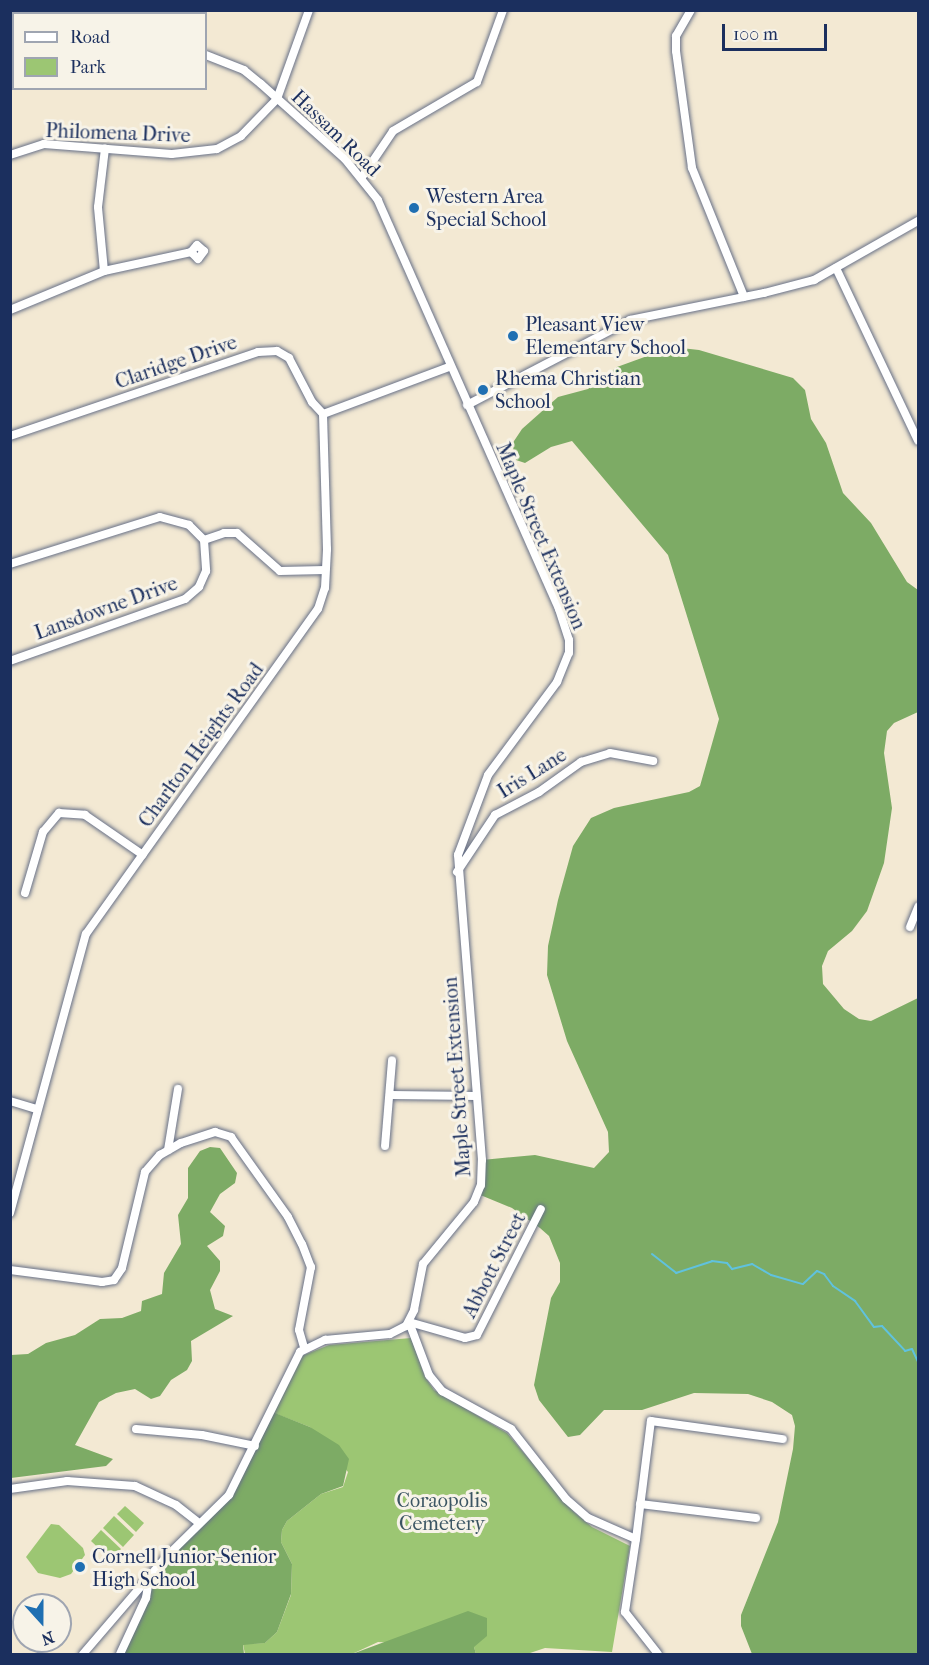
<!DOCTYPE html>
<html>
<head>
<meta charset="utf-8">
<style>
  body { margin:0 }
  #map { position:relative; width:929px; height:1665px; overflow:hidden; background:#f3e9d3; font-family:"IM FELL French Canon",serif }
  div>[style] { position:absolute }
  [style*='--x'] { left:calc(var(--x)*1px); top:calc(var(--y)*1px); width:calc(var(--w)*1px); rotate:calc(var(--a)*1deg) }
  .green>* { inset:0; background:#9cc673 }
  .forest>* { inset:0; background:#7dab65 }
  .stream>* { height:2px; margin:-1px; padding:0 1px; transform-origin:1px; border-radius:1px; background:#60c2de }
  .roads { filter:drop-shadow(0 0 2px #677087) drop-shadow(0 0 2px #677087) }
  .minor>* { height:8px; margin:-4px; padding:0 4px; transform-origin:4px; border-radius:4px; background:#fff }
  .dots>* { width:16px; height:16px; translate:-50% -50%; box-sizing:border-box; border:3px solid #f7f3e8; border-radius:50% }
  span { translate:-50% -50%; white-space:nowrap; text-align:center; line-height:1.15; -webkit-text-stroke:6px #f7f3e8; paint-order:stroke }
  .street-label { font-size:20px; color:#1b2f5e }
  .poi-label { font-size:20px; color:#1b2f5e }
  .left { translate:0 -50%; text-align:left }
  .park-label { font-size:20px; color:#3b5563 }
  .frame { position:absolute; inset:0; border:12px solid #1b2f5e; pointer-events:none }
  .legend { position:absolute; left:12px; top:12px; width:195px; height:78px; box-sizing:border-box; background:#f7f3e8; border:2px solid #9fa5b1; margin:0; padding:8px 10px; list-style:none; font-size:18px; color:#1b2f5e }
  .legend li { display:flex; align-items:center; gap:12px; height:30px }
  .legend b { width:30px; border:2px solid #9fa5b1 }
  .north { position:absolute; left:12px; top:1593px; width:60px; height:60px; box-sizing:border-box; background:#f7f3e8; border:2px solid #9fa5b1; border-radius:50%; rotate:159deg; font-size:16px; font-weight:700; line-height:24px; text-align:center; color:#1b2f5e }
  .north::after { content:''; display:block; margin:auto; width:21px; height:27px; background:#1f6fb2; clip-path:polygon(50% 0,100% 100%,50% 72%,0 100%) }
  .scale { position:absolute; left:722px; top:24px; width:105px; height:27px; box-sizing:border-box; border:3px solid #1b2f5e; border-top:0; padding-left:8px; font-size:18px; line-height:21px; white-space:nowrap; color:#1b2f5e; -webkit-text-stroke:4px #f7f3e8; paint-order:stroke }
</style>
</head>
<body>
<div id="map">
  <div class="green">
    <i style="clip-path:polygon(411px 1338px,425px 1377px,434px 1390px,507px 1433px,574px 1512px,592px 1527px,630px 1546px,612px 1652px,545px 1648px,527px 1654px,476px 1654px,474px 1647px,378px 1642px,352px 1654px,245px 1654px,243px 1644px,265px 1643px,277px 1632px,291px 1595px,292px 1564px,281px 1542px,282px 1530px,287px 1521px,321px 1494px,343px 1487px,348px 1472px,310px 1427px,274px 1413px,298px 1361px,304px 1355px,329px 1345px)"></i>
    <i style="clip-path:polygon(125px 1506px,144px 1523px,136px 1532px,117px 1514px)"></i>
    <i style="clip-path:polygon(114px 1516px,134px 1535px,123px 1547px,103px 1528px)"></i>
    <i style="clip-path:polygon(51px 1524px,59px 1525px,83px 1548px,85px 1555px,71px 1574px,60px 1578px,38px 1573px,26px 1557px)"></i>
    <i style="clip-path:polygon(101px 1530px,121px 1549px,111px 1560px,91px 1541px)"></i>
  </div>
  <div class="forest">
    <i style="clip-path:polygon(672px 347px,699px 350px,793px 378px,805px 390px,811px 419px,826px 443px,843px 493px,871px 523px,907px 582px,918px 590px,918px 712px,894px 723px,887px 731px,884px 753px,892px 808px,884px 863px,867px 911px,852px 931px,828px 951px,822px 966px,823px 984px,844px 1009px,859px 1019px,871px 1021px,918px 998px,918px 1654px,752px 1654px,741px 1626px,741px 1615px,778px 1522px,793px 1449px,795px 1426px,792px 1415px,772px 1402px,748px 1394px,694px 1393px,642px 1410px,604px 1410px,580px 1435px,568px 1437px,539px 1400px,534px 1385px,551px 1298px,560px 1282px,560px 1263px,549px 1236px,540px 1228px,512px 1208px,478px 1194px,482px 1160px,535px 1155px,594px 1168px,609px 1152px,608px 1132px,567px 1041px,547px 975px,548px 946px,558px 900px,573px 846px,591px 818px,614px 808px,689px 792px,700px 786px,719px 719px,668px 555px,572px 441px,551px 447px,525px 463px,516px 460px,512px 444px,522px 429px,558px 397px,588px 389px,617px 367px)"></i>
    <i style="clip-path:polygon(210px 1147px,220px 1148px,237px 1173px,235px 1183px,220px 1194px,210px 1212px,225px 1226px,223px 1236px,207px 1246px,220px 1261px,220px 1271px,210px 1290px,215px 1309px,233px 1316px,191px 1341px,192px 1361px,187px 1370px,171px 1380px,160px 1396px,151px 1399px,135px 1389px,116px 1393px,99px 1402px,75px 1445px,113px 1459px,106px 1466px,11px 1478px,11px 1355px,28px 1354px,46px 1343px,75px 1335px,100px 1319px,122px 1318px,141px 1311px,142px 1301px,162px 1294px,164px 1273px,181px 1244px,178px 1215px,188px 1198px,188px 1168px,200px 1151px)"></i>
    <i style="clip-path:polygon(270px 1411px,310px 1427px,339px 1445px,349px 1459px,343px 1486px,321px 1494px,287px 1521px,282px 1530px,281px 1542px,292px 1564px,291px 1594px,277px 1632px,265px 1643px,243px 1645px,244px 1654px,120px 1654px,142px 1608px,150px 1574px,220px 1505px)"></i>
    <i style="clip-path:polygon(468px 1611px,487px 1618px,487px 1636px,474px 1647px,476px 1654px,352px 1654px)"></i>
  </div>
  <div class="stream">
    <i style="--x:652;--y:1254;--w:31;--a:38"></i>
    <i style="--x:676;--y:1273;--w:38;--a:-18"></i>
    <i style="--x:712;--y:1261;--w:15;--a:8"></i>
    <i style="--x:727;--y:1263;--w:8;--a:50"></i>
    <i style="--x:732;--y:1269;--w:21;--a:-14"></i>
    <i style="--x:752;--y:1264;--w:22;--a:30"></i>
    <i style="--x:771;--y:1275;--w:33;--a:16"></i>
    <i style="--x:803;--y:1284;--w:19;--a:-43"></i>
    <i style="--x:817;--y:1271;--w:8;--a:23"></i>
    <i style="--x:824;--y:1274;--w:15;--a:53"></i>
    <i style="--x:833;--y:1286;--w:27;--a:34"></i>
    <i style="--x:855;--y:1301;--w:32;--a:54"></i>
    <i style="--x:874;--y:1327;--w:8;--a:-7"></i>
    <i style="--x:882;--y:1326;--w:34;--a:47"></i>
    <i style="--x:905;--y:1351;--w:7;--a:-16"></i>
    <i style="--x:912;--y:1349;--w:14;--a:65"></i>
  </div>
  <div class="roads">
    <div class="minor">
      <i style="--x:44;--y:10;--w:8;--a:30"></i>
      <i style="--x:691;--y:10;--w:30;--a:120"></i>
      <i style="--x:676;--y:36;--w:15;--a:90"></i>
      <i style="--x:676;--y:51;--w:118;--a:82.2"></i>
      <i style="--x:692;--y:168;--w:139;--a:68"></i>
      <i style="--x:168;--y:14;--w:4;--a:-90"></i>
      <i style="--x:10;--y:155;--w:36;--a:-18"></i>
      <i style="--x:44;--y:144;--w:128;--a:4.5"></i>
      <i style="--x:172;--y:154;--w:45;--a:-6.3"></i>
      <i style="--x:217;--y:149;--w:27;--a:-28"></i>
      <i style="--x:241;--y:136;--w:52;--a:-45.8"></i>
      <i style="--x:277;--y:99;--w:95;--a:-70.2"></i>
      <i style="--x:362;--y:177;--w:55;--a:-56"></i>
      <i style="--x:393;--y:131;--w:97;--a:-30.3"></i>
      <i style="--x:477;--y:82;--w:77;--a:-70.1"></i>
      <i style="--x:836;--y:268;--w:191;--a:64.6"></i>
      <i style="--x:104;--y:271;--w:64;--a:-95.4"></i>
      <i style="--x:98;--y:207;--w:59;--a:-83.2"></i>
      <i style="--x:10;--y:310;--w:102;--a:-22.5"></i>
      <i style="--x:104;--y:271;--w:89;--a:-12.3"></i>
      <i style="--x:191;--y:252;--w:9;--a:-49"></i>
      <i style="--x:197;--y:245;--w:9;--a:41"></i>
      <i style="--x:204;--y:251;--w:10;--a:127"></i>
      <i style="--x:198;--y:259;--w:10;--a:-135"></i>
      <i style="--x:467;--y:405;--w:184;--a:-27.5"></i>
      <i style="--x:630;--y:320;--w:137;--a:-11.4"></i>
      <i style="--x:764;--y:293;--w:52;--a:-14.6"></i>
      <i style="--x:814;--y:280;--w:120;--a:-29.6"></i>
      <i style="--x:10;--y:436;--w:262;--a:-18.7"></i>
      <i style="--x:258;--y:352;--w:19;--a:-3"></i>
      <i style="--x:277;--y:351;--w:14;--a:30"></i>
      <i style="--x:289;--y:358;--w:50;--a:62.4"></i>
      <i style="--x:312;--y:402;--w:16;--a:47"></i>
      <i style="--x:204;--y:540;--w:21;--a:-19"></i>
      <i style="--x:224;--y:533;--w:13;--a:0"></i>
      <i style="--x:237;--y:533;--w:57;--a:41.5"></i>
      <i style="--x:280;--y:571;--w:45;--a:-1.3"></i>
      <i style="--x:10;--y:564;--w:157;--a:-17.4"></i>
      <i style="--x:160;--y:517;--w:30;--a:15"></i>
      <i style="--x:189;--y:525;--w:21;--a:45"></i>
      <i style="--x:204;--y:540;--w:31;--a:86"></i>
      <i style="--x:206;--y:571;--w:17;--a:114"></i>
      <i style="--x:199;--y:587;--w:18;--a:139"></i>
      <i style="--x:185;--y:599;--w:186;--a:160.5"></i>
      <i style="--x:457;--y:872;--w:69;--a:-56.3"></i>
      <i style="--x:495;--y:815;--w:50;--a:-27.6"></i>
      <i style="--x:539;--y:792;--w:52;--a:-35.5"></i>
      <i style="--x:581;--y:762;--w:30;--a:-17"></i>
      <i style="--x:610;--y:753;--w:44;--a:10.5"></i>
      <i style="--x:25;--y:893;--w:64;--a:-73.6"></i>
      <i style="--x:43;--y:832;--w:25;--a:-50"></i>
      <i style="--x:59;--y:813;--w:26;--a:4"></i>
      <i style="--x:85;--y:815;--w:70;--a:34.6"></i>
      <i style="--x:910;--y:927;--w:22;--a:-68"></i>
      <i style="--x:391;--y:1095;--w:85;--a:0.7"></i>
      <i style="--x:10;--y:1101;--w:28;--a:17"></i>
      <i style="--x:385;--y:1146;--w:86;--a:-85.3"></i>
      <i style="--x:168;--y:1150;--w:62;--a:-80.7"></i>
      <i style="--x:10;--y:1213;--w:289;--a:-74.8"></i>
      <i style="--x:86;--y:934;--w:399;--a:-54.5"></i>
      <i style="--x:318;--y:609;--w:22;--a:-72"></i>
      <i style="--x:325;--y:588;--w:39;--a:-87"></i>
      <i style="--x:327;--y:549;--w:135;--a:-91.7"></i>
      <i style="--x:323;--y:414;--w:134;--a:-20.5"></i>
      <i style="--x:10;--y:1270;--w:93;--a:7.4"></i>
      <i style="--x:102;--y:1282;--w:12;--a:-9"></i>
      <i style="--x:114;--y:1280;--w:14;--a:-56"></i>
      <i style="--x:122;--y:1268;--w:99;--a:-76.5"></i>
      <i style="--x:145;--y:1172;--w:23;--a:-49"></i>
      <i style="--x:160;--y:1155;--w:24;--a:-30"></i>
      <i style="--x:181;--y:1143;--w:36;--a:-18"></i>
      <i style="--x:215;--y:1132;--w:17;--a:17"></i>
      <i style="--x:231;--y:1137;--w:98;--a:54.5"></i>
      <i style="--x:288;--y:1217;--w:30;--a:63"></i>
      <i style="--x:302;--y:1244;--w:25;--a:69"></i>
      <i style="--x:311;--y:1267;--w:64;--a:100.8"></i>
      <i style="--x:299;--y:1330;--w:19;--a:74"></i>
      <i style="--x:409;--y:1322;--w:57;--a:69.3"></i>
      <i style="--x:429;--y:1375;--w:21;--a:51"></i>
      <i style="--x:442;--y:1391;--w:79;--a:28.8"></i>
      <i style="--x:511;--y:1429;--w:89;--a:51.8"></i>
      <i style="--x:566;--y:1499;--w:29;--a:41"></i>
      <i style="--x:588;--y:1518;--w:52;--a:23.6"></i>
      <i style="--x:636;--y:1539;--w:74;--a:98.6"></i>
      <i style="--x:625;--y:1612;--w:53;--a:51.8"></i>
      <i style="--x:409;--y:1322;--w:58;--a:15.9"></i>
      <i style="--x:465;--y:1338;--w:12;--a:-14"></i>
      <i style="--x:477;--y:1335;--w:141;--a:-63.1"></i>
      <i style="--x:136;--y:1429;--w:66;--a:5.2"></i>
      <i style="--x:202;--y:1435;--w:54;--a:11.7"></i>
      <i style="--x:10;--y:1489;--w:58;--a:-8"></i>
      <i style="--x:67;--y:1481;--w:68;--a:4.2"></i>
      <i style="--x:135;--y:1486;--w:45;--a:24.9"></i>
      <i style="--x:176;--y:1505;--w:29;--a:38"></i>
      <i style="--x:640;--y:1504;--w:117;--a:6.9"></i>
      <i style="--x:636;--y:1539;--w:119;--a:-82.8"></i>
      <i style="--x:651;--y:1421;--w:133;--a:7.8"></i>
      <i style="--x:83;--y:1654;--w:129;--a:-49.4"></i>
      <i style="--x:167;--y:1556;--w:87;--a:-44.5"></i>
      <i style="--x:229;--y:1495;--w:160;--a:-63.6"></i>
      <i style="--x:300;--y:1352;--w:28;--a:-26"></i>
      <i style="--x:325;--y:1340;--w:65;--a:-5.3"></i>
      <i style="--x:390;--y:1334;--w:18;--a:-27"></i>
      <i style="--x:406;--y:1326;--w:18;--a:-63"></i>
      <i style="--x:414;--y:1310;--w:47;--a:-78.9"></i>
      <i style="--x:423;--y:1264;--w:80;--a:-50.6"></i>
      <i style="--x:474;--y:1202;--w:18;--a:-68"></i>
      <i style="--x:481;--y:1185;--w:25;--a:-88"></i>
      <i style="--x:482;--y:1160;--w:306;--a:-94.5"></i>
      <i style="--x:458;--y:855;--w:85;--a:-69.4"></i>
      <i style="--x:488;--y:775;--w:116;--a:-53.4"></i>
      <i style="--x:557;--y:682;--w:31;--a:-68"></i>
      <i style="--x:569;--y:653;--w:13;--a:-90"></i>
      <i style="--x:569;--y:640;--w:33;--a:-108"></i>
      <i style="--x:559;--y:609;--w:447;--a:-113.9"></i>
      <i style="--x:378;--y:200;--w:53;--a:-128.8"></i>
      <i style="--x:345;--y:159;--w:113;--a:-138.2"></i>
      <i style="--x:261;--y:84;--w:22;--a:-141"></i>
      <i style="--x:244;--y:70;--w:41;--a:-158.5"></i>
      <i style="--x:120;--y:1654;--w:62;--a:-65.1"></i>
      <i style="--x:146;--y:1598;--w:24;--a:-81"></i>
    </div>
  </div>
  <div class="dots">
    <i style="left:414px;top:208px;background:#1f6fb2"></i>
    <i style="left:513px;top:336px;background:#1f6fb2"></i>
    <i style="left:483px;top:390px;background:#1f6fb2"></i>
    <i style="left:80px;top:1567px;background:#1f6fb2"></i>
  </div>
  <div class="street-label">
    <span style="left:118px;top:133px;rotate:2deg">Philomena Drive</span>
    <span style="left:336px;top:133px;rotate:44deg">Hassam Road</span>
    <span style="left:176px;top:362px;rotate:-19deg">Claridge Drive</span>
    <span style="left:541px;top:536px;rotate:67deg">Maple Street Extension</span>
    <span style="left:106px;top:608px;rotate:-20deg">Lansdowne Drive</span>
    <span style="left:201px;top:745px;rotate:-54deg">Charlton Heights Road</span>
    <span style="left:532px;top:773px;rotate:-32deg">Iris Lane</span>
    <span style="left:457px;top:1077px;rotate:-94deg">Maple Street Extension</span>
    <span style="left:494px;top:1265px;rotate:-63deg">Abbott Street</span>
  </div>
  <div class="poi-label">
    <span class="left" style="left:426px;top:208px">Western Area<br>Special School</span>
    <span class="left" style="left:525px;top:336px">Pleasant View<br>Elementary School</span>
    <span class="left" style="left:495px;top:390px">Rhema Christian<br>School</span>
    <span class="left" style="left:92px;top:1568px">Cornell Junior-Senior<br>High School</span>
  </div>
  <div class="park-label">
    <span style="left:442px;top:1512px">Coraopolis<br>Cemetery</span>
  </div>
  <div class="frame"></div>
  <ul class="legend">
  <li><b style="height:8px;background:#fff"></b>Road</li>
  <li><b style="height:16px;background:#9cc673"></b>Park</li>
  </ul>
  <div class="north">N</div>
  <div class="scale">100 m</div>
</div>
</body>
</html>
